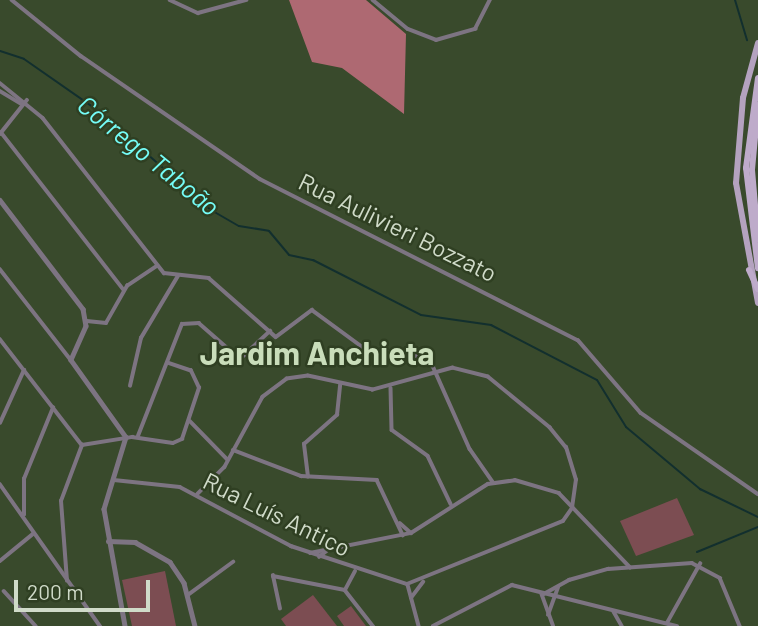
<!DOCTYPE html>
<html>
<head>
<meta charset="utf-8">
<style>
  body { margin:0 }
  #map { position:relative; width:758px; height:626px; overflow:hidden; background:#394a2c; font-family:Barlow,sans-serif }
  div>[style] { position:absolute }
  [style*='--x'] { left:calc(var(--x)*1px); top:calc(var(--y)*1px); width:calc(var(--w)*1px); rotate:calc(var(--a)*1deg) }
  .green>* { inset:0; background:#7c4d52 }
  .forest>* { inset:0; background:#ae6972 }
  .stream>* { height:2px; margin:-1px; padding:0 1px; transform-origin:1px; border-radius:1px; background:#122f2e }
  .minor>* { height:3.5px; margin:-1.75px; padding:0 1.75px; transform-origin:1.75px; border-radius:1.75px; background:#7d7482 }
  .tertiary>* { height:4.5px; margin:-2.25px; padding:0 2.25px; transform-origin:2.25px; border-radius:2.25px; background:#7d7482 }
  .primary>* { height:6px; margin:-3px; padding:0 3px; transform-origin:3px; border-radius:3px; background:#b4a2bf }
  .trunk>* { height:6px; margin:-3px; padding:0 3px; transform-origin:3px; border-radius:3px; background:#beabca }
  span { translate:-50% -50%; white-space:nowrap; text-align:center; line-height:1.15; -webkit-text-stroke:5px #2f3f22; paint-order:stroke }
  .street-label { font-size:24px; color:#d0dbc9 }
  .water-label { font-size:26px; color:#75fdf8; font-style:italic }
  .district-label { font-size:32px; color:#c9ddba; font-weight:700 }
  .scale { position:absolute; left:14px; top:580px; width:136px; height:32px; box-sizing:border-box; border:4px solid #d0dbc9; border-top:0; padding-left:9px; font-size:21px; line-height:24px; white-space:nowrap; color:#d0dbc9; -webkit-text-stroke:5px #2f3f22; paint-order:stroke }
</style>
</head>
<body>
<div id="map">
  <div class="green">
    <i style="clip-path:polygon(677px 498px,694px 535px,636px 556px,620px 521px)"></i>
    <i style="clip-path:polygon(165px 571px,176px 626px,132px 626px,122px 580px)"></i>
    <i style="clip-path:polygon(313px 595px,337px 626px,286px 626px,281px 619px)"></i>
    <i style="clip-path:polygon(351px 606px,366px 626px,344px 626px,337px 616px)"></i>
  </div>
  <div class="forest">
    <i style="clip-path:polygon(289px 0,366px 0,406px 34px,404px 114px,342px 68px,312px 62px)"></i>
  </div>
  <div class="stream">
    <i style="--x:735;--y:0;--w:42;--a:73.3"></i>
    <i style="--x:0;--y:51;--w:25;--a:18"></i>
    <i style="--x:24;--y:59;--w:89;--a:34.9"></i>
    <i style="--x:97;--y:110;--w:152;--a:41.3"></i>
    <i style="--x:211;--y:210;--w:32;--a:30"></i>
    <i style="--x:239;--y:226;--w:30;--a:9"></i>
    <i style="--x:269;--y:231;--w:31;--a:50"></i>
    <i style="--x:289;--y:255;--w:25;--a:12"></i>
    <i style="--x:313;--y:260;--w:121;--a:27"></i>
    <i style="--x:421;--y:315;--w:71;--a:8.1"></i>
    <i style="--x:491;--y:325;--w:119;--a:27.4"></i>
    <i style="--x:597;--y:380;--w:55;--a:58.3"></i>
    <i style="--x:626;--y:427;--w:97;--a:40"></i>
    <i style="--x:700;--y:489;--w:64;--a:25.8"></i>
    <i style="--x:697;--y:552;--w:66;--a:-22.3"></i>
  </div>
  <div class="minor">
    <i style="--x:12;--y:0;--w:89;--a:39.1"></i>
    <i style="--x:81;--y:56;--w:217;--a:34.5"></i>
    <i style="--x:260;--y:179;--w:356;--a:26.9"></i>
    <i style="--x:578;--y:340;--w:96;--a:49.2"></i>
    <i style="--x:641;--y:413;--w:142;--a:34.7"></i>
    <i style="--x:170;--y:0;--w:31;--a:25"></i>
    <i style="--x:198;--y:13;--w:50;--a:-15.2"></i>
    <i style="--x:373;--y:0;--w:45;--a:39.6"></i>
    <i style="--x:408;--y:29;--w:30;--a:21"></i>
    <i style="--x:436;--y:40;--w:41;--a:-15.8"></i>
    <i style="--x:475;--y:29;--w:33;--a:-63"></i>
    <i style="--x:0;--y:83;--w:55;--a:39.1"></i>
    <i style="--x:43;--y:118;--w:197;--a:52"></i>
    <i style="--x:164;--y:273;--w:45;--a:6.3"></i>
    <i style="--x:209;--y:278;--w:89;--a:41.4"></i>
    <i style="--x:276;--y:337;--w:45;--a:-36.9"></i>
    <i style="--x:312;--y:310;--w:69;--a:36.2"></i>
    <i style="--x:368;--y:351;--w:44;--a:2.6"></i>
    <i style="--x:412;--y:353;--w:25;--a:32"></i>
    <i style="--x:433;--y:366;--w:91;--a:66"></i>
    <i style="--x:470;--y:449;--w:40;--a:55.1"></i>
    <i style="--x:0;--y:91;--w:26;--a:31"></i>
    <i style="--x:1;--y:132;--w:200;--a:52.1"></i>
    <i style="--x:0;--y:134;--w:43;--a:-51.5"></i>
    <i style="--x:0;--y:269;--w:115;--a:52"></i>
    <i style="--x:87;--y:321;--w:19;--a:6"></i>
    <i style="--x:106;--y:323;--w:43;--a:-60.4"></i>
    <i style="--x:127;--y:286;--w:36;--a:-34"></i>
    <i style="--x:0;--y:339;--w:134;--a:52.3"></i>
    <i style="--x:130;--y:386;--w:49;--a:-77.1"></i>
    <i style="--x:141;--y:338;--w:72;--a:-59.2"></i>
    <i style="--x:391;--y:388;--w:42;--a:88.6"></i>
    <i style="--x:392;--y:430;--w:44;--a:35.8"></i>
    <i style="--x:428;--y:456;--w:53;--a:64.4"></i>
    <i style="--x:190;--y:421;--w:54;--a:45.7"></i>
    <i style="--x:0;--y:423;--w:58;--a:-65.6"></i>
    <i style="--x:138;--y:436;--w:120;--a:-68.6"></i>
    <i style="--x:182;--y:324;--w:17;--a:-3"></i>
    <i style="--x:199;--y:323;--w:55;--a:41.3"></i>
    <i style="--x:240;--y:359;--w:41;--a:-43"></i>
    <i style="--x:82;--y:445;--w:51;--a:-9.1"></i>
    <i style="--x:132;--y:437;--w:41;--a:8.3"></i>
    <i style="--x:173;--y:443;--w:10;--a:-24"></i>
    <i style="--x:182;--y:439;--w:54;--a:-71.6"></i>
    <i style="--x:199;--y:388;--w:19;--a:-115"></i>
    <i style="--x:191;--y:371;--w:24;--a:-161"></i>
    <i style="--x:233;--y:450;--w:73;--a:20.9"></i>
    <i style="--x:301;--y:476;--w:76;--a:3"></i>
    <i style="--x:377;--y:480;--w:61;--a:64.7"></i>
    <i style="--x:308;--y:477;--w:33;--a:-97"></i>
    <i style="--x:304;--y:444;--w:44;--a:-41.3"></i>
    <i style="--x:337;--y:415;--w:31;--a:-84"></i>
    <i style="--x:114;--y:480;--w:66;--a:6.1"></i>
    <i style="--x:180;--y:487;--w:126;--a:28"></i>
    <i style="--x:291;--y:546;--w:122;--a:18.1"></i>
    <i style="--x:407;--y:584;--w:168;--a:-22"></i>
    <i style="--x:563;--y:521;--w:16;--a:-55"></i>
    <i style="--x:572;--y:508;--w:28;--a:-82"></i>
    <i style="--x:576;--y:480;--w:34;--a:-107"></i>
    <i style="--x:566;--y:448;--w:26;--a:-129"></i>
    <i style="--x:550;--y:428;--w:80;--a:-140.6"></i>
    <i style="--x:488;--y:377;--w:36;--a:-166"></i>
    <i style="--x:453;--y:368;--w:83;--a:164.6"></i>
    <i style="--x:373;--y:390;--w:66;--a:-167.8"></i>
    <i style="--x:308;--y:376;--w:21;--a:172"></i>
    <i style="--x:287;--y:379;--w:30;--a:143"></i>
    <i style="--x:263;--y:397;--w:80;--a:118.5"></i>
    <i style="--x:225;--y:467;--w:38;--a:135"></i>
    <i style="--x:0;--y:484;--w:174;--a:54.8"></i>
    <i style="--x:24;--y:515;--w:36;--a:-90"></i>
    <i style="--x:24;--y:479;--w:77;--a:-67.8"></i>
    <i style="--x:400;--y:523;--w:15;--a:42"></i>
    <i style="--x:310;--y:553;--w:103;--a:-11.2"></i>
    <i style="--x:411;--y:533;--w:91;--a:-32.5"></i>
    <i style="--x:488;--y:484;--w:27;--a:-8"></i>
    <i style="--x:515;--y:480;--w:46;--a:16.5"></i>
    <i style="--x:559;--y:493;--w:103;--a:46.2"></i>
    <i style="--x:319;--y:557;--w:16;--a:-38"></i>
    <i style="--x:0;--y:561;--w:43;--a:-39.3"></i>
    <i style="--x:67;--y:581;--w:80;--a:-94.3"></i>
    <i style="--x:61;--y:501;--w:60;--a:-69.4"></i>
    <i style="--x:408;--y:585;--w:42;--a:75"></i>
    <i style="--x:345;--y:590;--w:21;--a:-62"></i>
    <i style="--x:4;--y:591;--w:47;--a:47.6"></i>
    <i style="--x:188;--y:595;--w:56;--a:-36.3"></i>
    <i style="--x:411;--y:598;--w:20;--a:-53"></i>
    <i style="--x:280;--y:609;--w:34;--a:-102"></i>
    <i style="--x:273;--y:576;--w:73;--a:11"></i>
    <i style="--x:345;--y:590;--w:46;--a:52.1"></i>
    <i style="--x:614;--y:612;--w:16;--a:60"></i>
    <i style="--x:548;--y:615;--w:29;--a:-70"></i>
    <i style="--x:667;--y:623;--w:68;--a:-60.8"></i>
    <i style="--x:433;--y:626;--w:89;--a:-27.4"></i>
    <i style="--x:512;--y:585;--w:170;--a:14"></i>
    <i style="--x:553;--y:626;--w:33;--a:-110"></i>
    <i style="--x:542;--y:595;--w:31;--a:-29"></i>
    <i style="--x:569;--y:580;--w:41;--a:-15.8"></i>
    <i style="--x:608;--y:569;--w:84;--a:-4.1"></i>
    <i style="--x:692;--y:563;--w:32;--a:28"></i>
    <i style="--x:720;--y:578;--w:52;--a:67.4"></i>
  </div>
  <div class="tertiary">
    <i style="--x:0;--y:200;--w:137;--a:52.7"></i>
    <i style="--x:83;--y:309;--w:17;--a:80"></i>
    <i style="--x:86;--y:326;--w:37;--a:114"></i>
    <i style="--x:71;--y:360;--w:95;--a:54.5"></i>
    <i style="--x:126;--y:437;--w:75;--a:107"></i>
    <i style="--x:104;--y:509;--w:119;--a:79.8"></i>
    <i style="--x:108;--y:541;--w:27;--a:2"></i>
    <i style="--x:135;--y:542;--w:40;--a:29.7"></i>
    <i style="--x:170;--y:562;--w:25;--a:56"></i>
    <i style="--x:184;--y:583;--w:44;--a:75.7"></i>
  </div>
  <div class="primary">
    <i style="--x:758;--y:43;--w:57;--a:105.3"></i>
    <i style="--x:743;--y:98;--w:85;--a:94.7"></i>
    <i style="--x:736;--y:183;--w:122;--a:79.6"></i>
  </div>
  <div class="trunk">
    <i style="--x:758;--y:78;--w:91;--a:97.6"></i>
    <i style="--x:746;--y:168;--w:101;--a:83.2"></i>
    <i style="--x:758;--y:105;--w:65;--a:95.3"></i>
    <i style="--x:752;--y:170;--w:70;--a:85.1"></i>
    <i style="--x:749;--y:270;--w:21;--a:65"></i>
  </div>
  <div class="street-label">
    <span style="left:398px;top:227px;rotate:26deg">Rua Aulivieri Bozzato</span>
    <span style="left:277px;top:514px;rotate:26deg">Rua Luís Antico</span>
  </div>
  <div class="water-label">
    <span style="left:149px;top:155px;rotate:39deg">Córrego Taboão</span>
  </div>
  <div class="district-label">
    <span style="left:317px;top:352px">Jardim Anchieta</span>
  </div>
  <div class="scale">200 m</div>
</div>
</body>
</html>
